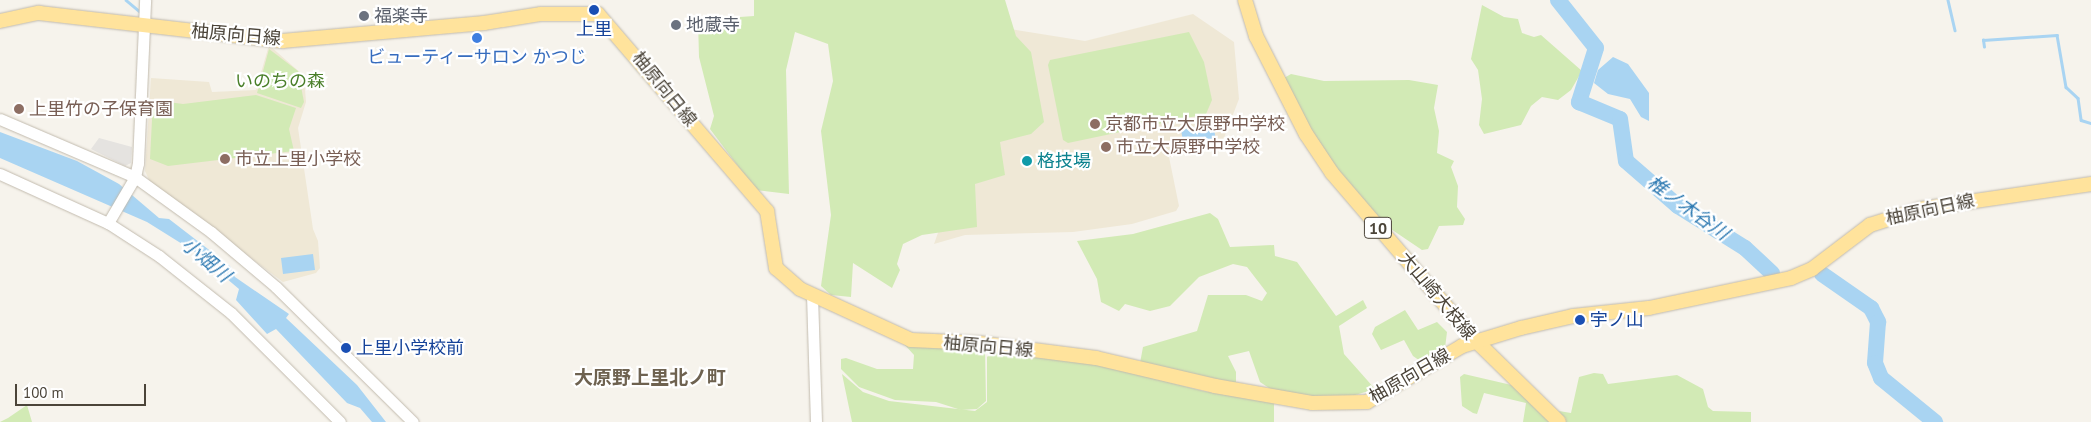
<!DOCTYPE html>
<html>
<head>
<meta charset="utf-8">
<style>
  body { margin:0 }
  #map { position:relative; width:2091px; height:422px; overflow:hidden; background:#f6f3ec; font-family:"PT Sans","Noto Sans JP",sans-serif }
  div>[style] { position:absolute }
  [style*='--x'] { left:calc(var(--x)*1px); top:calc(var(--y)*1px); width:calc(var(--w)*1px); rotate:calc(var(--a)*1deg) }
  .education>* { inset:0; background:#efe8d6 }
  .green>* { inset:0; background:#d2eab5 }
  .parking>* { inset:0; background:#e5e3e0 }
  .water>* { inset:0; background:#a9d4f2 }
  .stream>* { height:2.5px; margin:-1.25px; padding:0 1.25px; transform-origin:1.25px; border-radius:1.25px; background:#a9d4f2 }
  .river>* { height:16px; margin:-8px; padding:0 8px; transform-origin:8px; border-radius:8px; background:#a9d4f2 }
  .roads { filter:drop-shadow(0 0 1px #c2bbae) drop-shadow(0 0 1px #c2bbae) }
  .minor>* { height:11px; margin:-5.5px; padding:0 5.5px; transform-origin:5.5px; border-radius:5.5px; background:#fff }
  .major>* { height:14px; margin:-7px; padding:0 7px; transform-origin:7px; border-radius:7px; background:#ffe39c }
  .dots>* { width:14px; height:14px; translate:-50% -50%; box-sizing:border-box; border:2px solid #fff; border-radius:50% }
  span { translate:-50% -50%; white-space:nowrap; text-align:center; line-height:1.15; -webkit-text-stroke:4.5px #fff; paint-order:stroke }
  .shield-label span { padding:1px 4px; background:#fff; border:1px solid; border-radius:4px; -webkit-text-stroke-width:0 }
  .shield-label { font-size:16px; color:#4b4439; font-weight:700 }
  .worship-label { font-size:18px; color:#5b616d }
  .left { translate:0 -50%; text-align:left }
  .transit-label { font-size:18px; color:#164399 }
  .street-label { font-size:18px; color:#4b4439 }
  .shop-label { font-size:18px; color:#366cbe }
  .park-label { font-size:18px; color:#4a7f2a }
  .education-label { font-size:18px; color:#785e54 }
  .culture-label { font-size:18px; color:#0d838f }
  .water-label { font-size:19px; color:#2e7ab2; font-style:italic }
  .neighbourhood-label { font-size:19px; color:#6e6250; font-weight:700 }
  .scale { position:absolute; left:15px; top:384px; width:131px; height:22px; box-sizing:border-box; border:2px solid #4b4439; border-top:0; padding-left:6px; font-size:15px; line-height:18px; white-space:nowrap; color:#4b4439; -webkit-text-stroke:4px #fff; paint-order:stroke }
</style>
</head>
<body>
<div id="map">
  <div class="education">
    <i style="clip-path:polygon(1193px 14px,1234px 42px,1239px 99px,1222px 143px,1169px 157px,1179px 206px,1176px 211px,1132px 224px,1073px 232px,965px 235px,934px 244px,1010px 29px,1085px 41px)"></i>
    <i style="clip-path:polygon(269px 45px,304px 76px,306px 102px,298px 128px,313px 229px,318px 241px,320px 268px,316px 273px,283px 282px,150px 182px,145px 171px,151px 78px,209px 82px,212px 92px,256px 90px)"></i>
  </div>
  <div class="green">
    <i style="clip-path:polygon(754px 0,1005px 0,1016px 36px,1031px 52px,1044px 122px,1031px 134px,1000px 142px,1005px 175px,975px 184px,977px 227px,922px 235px,903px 244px,897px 264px,900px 270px,892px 288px,853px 263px,851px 297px,831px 295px,821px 286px,831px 215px,821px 131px,833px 81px,828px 44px,795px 32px,786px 70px,789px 194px,756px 190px,710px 129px,714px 116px,699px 57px,698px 20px,754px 16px)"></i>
    <i style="clip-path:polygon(1482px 5px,1504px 17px,1518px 19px,1522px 33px,1534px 37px,1541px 35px,1582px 71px,1571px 90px,1558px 100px,1542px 97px,1531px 106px,1521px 125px,1484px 134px,1479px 125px,1482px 99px,1478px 70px,1471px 59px)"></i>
    <i style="clip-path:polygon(1189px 32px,1204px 62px,1212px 100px,1206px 114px,1068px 143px,1063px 140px,1048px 65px,1050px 60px)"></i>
    <i style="clip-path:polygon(269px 49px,298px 71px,304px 102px,301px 108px,257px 93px)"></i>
    <i style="clip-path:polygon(1291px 74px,1324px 81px,1409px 80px,1438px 85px,1434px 108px,1439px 131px,1437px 153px,1454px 161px,1451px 167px,1458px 186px,1457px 207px,1465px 219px,1463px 225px,1439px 226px,1428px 249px,1422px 250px,1382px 223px,1318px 155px,1284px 78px)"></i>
    <i style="clip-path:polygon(256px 95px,296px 108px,289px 129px,294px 151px,168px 166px,150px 159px,153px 100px,183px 104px)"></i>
    <i style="clip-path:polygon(1210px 213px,1218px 219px,1230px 247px,1274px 245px,1275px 256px,1297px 262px,1336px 316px,1363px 300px,1367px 308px,1339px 326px,1344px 354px,1375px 389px,1339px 400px,1272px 390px,1260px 382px,1249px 351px,1228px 356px,1236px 372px,1236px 382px,1221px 383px,1140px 363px,1143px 347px,1197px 331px,1208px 295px,1246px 295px,1262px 301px,1267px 293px,1247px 267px,1233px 264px,1199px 277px,1170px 306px,1150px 311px,1125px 304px,1119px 311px,1101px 302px,1097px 279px,1077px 241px,1133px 234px)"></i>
    <i style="clip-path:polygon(1405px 310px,1418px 330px,1437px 322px,1447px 332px,1445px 348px,1423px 363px,1413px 356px,1404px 340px,1381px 350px,1372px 334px,1375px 327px)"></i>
    <i style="clip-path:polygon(904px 344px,985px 350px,986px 401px,977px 409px,961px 410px,936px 402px,895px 400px,859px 387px,841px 369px,841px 359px,846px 358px,877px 369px,913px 369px,914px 355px)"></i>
    <i style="clip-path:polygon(993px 351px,1090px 362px,1203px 391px,1274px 402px,1274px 422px,852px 422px,842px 374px,863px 392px,889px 401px,975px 411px,987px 402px,987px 357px)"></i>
    <i style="clip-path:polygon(1594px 373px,1603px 374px,1608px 384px,1677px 375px,1703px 389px,1708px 407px,1713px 411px,1751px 412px,1751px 422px,1566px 422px,1559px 411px,1571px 413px,1579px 377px)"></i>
    <i style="clip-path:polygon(1464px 374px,1520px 387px,1557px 422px,1523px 422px,1526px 403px,1484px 393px,1477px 414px,1473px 413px,1462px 406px,1460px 377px)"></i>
    <i style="clip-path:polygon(27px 405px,32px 422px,0 422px,8px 418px)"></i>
  </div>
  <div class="parking">
    <i style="clip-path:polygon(99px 138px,132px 147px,131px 163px,125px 166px,91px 149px)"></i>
  </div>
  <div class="water">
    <i style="clip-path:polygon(1613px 57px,1628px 64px,1649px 93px,1649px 121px,1641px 117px,1630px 99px,1608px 94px,1594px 83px,1598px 70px)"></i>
    <i style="clip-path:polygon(1213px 124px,1216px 140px,1184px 146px,1181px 130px)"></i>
    <i style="clip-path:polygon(0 132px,77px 161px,119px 184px,159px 218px,169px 219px,230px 266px,235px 277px,289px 314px,286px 318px,357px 385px,386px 422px,372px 422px,360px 408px,347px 403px,276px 329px,267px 334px,236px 300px,239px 289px,195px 252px,147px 222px,0 158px)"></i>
    <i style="clip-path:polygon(313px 254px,315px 270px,283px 274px,281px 258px)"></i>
  </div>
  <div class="stream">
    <i style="--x:126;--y:0;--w:17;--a:40"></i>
    <i style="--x:1948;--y:0;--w:31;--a:77"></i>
    <i style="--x:1984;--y:47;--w:7;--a:-98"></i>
    <i style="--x:1983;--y:40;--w:74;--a:-3.9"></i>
    <i style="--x:2057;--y:35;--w:53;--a:80.2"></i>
    <i style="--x:2066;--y:87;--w:16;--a:43"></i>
    <i style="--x:2078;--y:98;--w:22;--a:82"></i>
    <i style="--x:2081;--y:120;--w:10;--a:17"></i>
  </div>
  <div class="river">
    <i style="--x:1558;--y:0;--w:61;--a:51.6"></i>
    <i style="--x:1596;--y:48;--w:57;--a:107.5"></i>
    <i style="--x:1579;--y:102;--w:44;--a:22.5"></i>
    <i style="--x:1620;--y:119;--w:42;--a:81.9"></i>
    <i style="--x:1626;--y:161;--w:69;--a:40.9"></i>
    <i style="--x:1678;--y:206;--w:79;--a:32.1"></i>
    <i style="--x:1745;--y:248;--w:37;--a:43"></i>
    <i style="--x:1822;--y:274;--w:60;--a:34.8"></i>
    <i style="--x:1871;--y:308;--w:16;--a:63"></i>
    <i style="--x:1878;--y:322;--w:41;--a:94.2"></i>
    <i style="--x:1875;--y:363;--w:16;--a:68"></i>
    <i style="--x:1881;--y:378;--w:70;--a:39.2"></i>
  </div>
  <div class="roads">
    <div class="minor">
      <i style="--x:0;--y:119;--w:147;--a:23.2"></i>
      <i style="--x:135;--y:177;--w:94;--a:35.9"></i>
      <i style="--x:211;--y:232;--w:85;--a:40.2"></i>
      <i style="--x:276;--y:287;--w:192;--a:44.6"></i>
      <i style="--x:0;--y:174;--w:119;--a:24.4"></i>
      <i style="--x:108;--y:223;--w:61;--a:32.9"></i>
      <i style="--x:159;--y:256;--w:92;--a:38.4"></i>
      <i style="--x:231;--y:313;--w:154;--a:45"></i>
      <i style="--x:108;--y:223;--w:53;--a:-59.6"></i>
      <i style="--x:135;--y:177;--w:14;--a:-78"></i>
      <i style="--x:138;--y:163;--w:163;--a:-87.5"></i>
      <i style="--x:812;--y:295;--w:127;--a:88.2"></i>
    </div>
    <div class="major">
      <i style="--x:1245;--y:0;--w:38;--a:73"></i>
      <i style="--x:1256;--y:36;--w:110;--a:63"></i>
      <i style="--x:1306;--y:134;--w:47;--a:56.3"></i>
      <i style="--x:1332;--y:173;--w:220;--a:49.4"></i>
      <i style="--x:1475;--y:340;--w:117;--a:44.3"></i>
      <i style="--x:0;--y:21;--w:40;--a:-12"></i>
      <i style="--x:39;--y:13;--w:245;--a:6.6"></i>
      <i style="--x:282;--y:41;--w:203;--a:-5.1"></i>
      <i style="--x:484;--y:23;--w:58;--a:-9"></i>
      <i style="--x:541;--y:14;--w:57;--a:0"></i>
      <i style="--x:598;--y:14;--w:260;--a:49.4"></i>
      <i style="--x:767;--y:211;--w:58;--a:81"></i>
      <i style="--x:776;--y:268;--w:32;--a:41"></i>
      <i style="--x:800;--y:289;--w:122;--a:24.7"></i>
      <i style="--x:911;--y:340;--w:68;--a:2.5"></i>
      <i style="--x:979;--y:343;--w:118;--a:7.3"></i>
      <i style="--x:1096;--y:358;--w:122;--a:13.2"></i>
      <i style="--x:1215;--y:386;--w:98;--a:9.9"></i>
      <i style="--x:1312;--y:403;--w:55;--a:-1"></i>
      <i style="--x:1367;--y:402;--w:110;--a:-30.5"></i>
      <i style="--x:1462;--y:346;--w:62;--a:-17"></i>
      <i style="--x:1521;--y:328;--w:53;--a:-13"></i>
      <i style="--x:1573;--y:316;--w:76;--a:-6"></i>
      <i style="--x:1649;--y:308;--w:145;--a:-11.9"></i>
      <i style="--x:1791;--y:278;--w:23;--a:-23"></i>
      <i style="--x:1812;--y:269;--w:73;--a:-37.2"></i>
      <i style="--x:1870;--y:225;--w:52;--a:-17.7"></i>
      <i style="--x:1920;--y:209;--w:173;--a:-8.3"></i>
    </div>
  </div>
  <div class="dots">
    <i style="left:594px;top:10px;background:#1a4fb4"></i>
    <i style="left:364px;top:16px;background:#6b7280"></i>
    <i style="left:676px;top:25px;background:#6b7280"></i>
    <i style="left:477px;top:38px;background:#3f7fe0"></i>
    <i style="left:19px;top:109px;background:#8d6e63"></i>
    <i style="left:1095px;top:124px;background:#8d6e63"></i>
    <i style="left:1106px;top:147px;background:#8d6e63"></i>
    <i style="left:225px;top:159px;background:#8d6e63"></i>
    <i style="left:1027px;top:161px;background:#0f9aa8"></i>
    <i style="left:1580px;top:320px;background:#1a4fb4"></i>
    <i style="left:346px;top:348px;background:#1a4fb4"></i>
  </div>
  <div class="shield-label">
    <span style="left:1378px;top:228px">10</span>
  </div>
  <div class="worship-label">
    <span class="left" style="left:374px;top:16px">福楽寺</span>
    <span class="left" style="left:686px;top:25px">地蔵寺</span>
  </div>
  <div class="transit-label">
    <span style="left:594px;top:29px">上里</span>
    <span class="left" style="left:1590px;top:320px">宇ノ山</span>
    <span class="left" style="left:356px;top:348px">上里小学校前</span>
  </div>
  <div class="street-label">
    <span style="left:236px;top:35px;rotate:5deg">柚原向日線</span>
    <span style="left:664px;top:89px;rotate:51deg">柚原向日線</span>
    <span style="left:1930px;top:210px;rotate:-12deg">柚原向日線</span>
    <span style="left:1437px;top:296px;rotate:50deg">大山崎大枝線</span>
    <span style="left:988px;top:347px;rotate:5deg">柚原向日線</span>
    <span style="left:1410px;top:376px;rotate:-30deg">柚原向日線</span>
  </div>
  <div class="shop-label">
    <span style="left:477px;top:57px">ビューティーサロン かつじ</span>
  </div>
  <div class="park-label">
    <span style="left:280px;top:81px">いのちの森</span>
  </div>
  <div class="education-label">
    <span class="left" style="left:29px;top:109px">上里竹の子保育園</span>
    <span class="left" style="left:1105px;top:124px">京都市立大原野中学校</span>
    <span class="left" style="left:1116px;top:147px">市立大原野中学校</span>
    <span class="left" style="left:235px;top:159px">市立上里小学校</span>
  </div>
  <div class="culture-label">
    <span class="left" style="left:1037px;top:161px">格技場</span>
  </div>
  <div class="water-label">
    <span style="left:1688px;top:208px;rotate:36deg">椎ノ木谷川</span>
    <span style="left:206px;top:260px;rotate:40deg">小畑川</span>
  </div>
  <div class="neighbourhood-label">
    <span style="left:650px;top:378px">大原野上里北ノ町</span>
  </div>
  <div class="scale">100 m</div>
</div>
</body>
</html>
